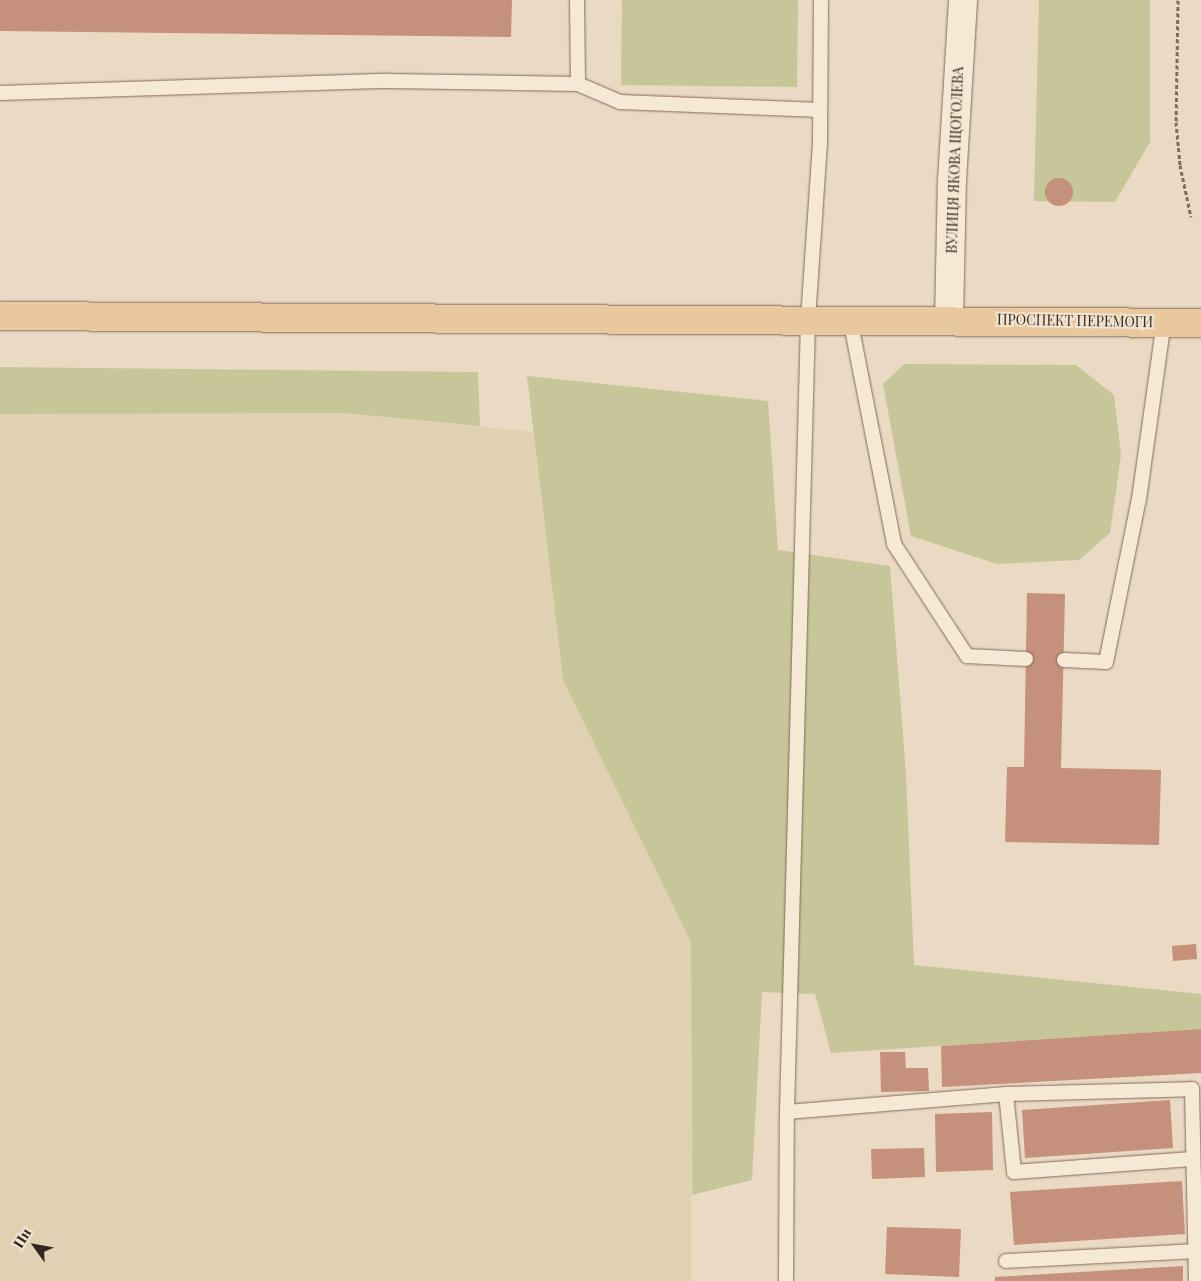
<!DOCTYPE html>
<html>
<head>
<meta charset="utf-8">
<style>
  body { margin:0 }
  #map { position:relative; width:1201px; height:1281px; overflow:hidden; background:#ead9c3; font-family:"Playfair Display",serif }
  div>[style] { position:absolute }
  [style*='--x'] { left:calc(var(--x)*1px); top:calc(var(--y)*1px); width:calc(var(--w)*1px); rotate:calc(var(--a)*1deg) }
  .farmland>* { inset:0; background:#dfd1b1 }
  .green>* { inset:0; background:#c7c698 }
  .building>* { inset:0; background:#c5917c }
  .round { border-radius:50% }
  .path>* { height:3px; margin-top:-1.5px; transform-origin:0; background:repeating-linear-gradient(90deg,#826b5b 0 4px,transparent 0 6.5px) }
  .roads { filter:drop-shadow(0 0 1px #826b5b) drop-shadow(0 0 1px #826b5b) }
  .lane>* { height:14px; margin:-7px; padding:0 7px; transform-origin:7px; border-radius:7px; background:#f5e8d5 }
  .street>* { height:28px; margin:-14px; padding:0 14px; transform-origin:14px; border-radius:14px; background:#f5e8d5 }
  .primary>* { height:28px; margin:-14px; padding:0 14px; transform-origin:14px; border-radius:14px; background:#eac89e }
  span { translate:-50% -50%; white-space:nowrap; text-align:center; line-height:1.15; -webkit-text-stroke:4px #f2e5d2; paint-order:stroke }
  .street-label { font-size:14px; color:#33261e }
  .north { position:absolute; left:10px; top:1221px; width:50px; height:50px; -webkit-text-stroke:4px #f2e5d2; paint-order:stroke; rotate:302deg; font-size:14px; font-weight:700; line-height:20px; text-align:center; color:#33261e }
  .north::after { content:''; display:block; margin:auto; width:18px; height:22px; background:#33261e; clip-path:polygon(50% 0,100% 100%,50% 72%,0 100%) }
</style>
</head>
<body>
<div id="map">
  <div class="farmland">
    <i style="clip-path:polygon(343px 413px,533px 432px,563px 680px,691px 942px,691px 1281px,0 1281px,0 414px)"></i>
  </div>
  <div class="green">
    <i style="clip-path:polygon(622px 0,798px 0,797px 87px,621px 85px)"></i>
    <i style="clip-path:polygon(1039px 0,1150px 0,1150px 142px,1115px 202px,1034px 201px)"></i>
    <i style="clip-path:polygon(904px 364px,1076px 365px,1114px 395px,1121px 455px,1110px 533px,1079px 560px,997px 564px,911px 536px,883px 384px)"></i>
    <i style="clip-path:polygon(0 367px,478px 372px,480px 426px,343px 413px,0 414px)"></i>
    <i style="clip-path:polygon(527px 376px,768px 401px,778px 550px,890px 566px,906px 774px,914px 965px,1201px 994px,1201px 1029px,831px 1053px,815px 994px,762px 992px,752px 1180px,692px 1195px,691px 942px,563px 680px)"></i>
  </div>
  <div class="building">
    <i style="clip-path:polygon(0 0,512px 0,511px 37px,0 31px)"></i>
    <i class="round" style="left:1045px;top:178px;width:28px;height:28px"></i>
    <i style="clip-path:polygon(1027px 593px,1065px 594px,1061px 768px,1161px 770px,1159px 845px,1005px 842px,1007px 767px,1024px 767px)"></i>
    <i style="clip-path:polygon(1196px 944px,1197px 959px,1173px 961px,1172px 946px)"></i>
    <i style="clip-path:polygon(1201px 1029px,1201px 1073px,942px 1087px,941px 1046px)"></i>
    <i style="clip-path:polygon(880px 1052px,905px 1052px,906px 1068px,928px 1068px,929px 1091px,881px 1092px)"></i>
    <i style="clip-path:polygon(1170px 1100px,1173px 1148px,1025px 1158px,1022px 1110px)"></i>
    <i style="clip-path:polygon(992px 1112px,993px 1170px,936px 1172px,935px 1114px)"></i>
    <i style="clip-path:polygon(924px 1148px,925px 1177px,872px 1179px,871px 1149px)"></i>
    <i style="clip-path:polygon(1182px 1181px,1185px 1234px,1014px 1245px,1010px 1192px)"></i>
    <i style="clip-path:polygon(887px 1227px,961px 1229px,959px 1277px,885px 1274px)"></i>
    <i style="clip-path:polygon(1183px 1266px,1183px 1281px,995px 1281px,995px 1277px)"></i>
  </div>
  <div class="path">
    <i style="--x:1178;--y:0;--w:122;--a:90.9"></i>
    <i style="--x:1176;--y:122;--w:43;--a:84.7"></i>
    <i style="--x:1180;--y:165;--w:53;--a:78.1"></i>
  </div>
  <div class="roads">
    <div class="lane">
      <i style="--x:577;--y:0;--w:84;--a:89.3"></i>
      <i style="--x:0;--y:93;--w:387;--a:-1.8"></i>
      <i style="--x:387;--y:81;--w:191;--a:0.9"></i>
      <i style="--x:578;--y:84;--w:46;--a:23.2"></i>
      <i style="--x:620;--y:102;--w:200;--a:2.3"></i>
      <i style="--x:850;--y:319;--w:229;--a:78.9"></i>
      <i style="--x:894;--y:544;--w:134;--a:56.9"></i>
      <i style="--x:967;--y:656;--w:59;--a:2.9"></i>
      <i style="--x:1064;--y:660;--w:42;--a:2.7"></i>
      <i style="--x:1106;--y:662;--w:166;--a:-78.6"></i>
      <i style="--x:1139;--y:499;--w:179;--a:-82"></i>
      <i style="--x:1006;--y:1094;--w:78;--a:84.1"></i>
      <i style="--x:1014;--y:1172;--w:178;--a:-4.2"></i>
      <i style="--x:787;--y:1112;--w:220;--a:-4.7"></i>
      <i style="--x:1006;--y:1094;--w:186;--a:-1.5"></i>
      <i style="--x:1192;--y:1089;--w:192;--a:88.8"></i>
      <i style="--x:1006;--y:1261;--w:189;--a:-3"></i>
      <i style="--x:786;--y:1281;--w:169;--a:-89.7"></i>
      <i style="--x:787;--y:1112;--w:793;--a:-88.48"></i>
      <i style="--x:808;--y:319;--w:178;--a:-86.1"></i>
      <i style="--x:820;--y:141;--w:141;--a:-89.6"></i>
    </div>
    <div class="street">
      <i style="--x:949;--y:320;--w:139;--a:-88.8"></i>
      <i style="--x:952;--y:181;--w:181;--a:-86.5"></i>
    </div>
    <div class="primary">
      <i style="--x:0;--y:316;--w:1201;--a:0.33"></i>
    </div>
  </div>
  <div class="street-label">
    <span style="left:955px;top:160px;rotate:-88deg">ВУЛИЦЯ ЯКОВА ЩОГОЛЕВА</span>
    <span style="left:1075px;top:321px;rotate:1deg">ПРОСПЕКТ ПЕРЕМОГИ</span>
  </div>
  <div class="north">Пн</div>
</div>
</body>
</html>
